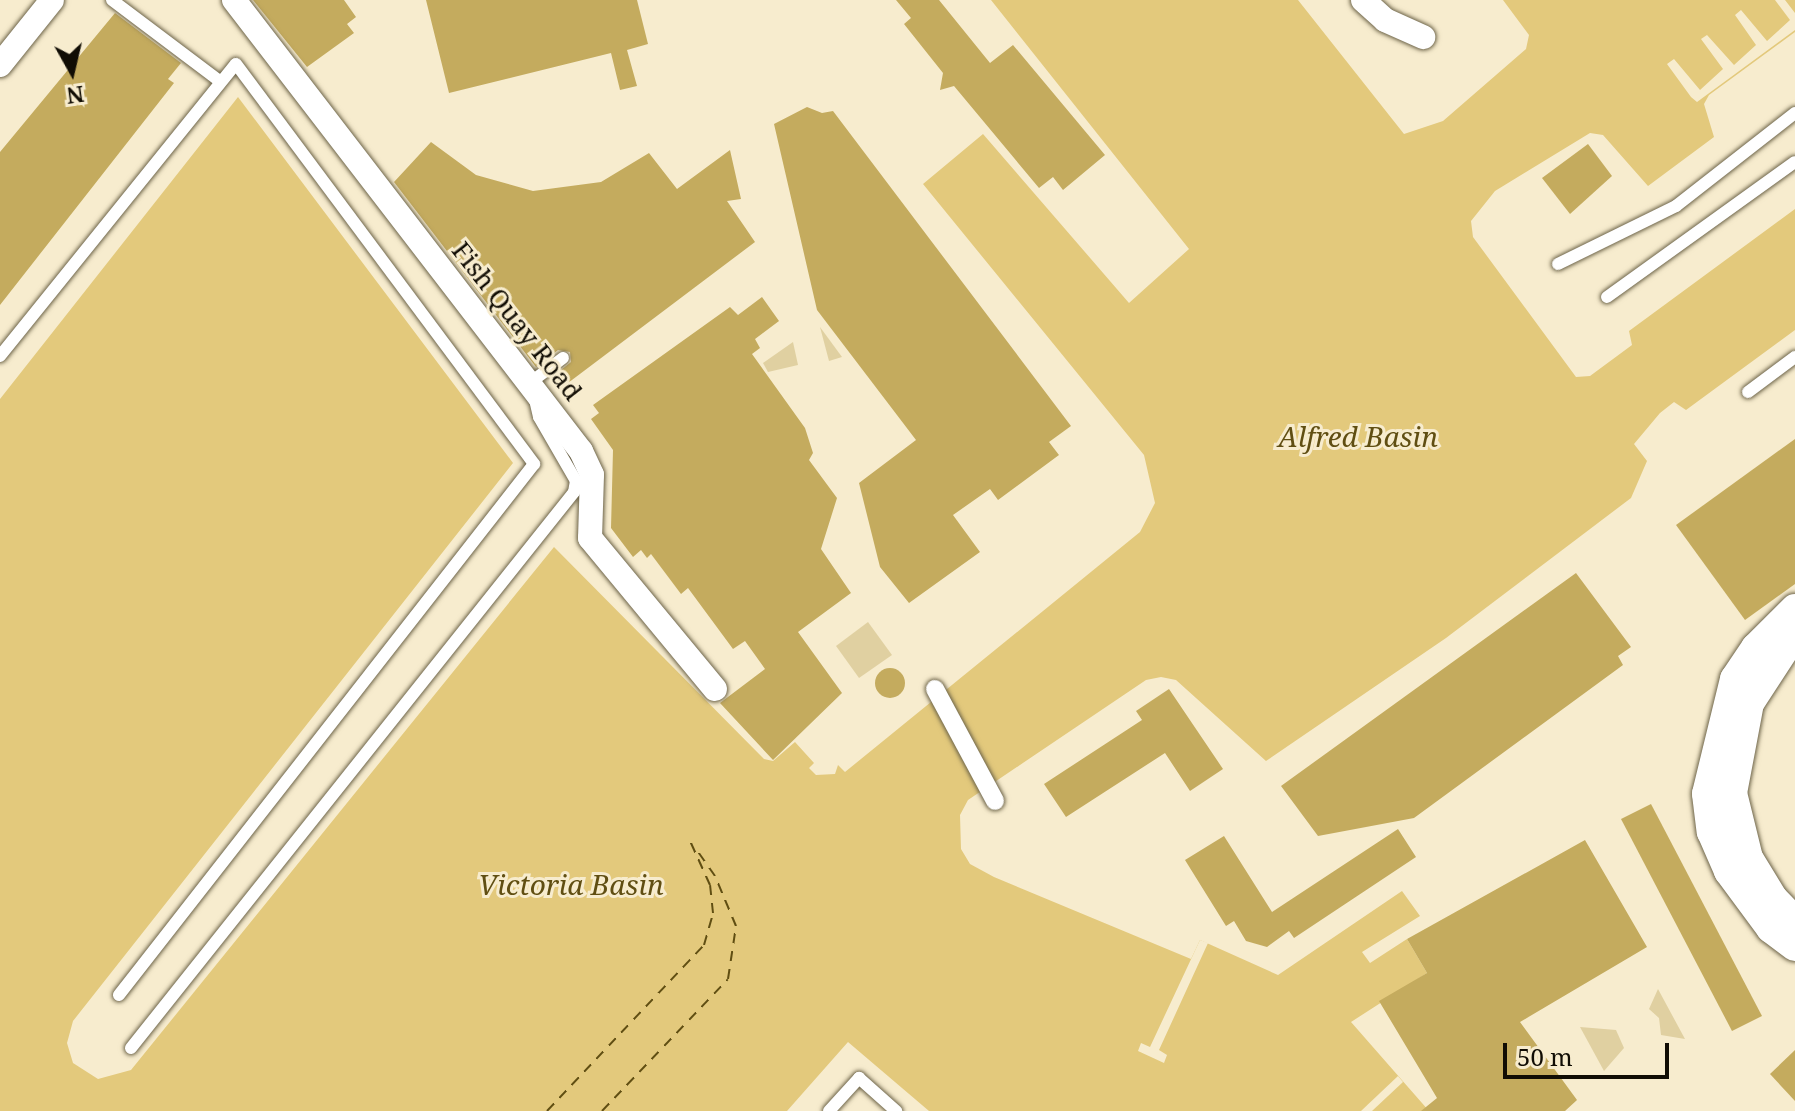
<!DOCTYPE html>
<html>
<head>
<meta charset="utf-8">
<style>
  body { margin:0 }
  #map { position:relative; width:1795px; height:1111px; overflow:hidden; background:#f7ecce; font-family:"Noto Serif",serif }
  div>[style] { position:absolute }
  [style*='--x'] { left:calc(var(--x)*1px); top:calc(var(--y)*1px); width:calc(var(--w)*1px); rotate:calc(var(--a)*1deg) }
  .green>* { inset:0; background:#e0d0a1 }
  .water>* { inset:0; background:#e3c97c }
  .pier>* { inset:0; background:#f7ecce }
  .ferry>* { height:2px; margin-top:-1px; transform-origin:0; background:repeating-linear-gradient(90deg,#604e12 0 10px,transparent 0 18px) }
  .building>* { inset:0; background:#c4ab5e }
  .round { border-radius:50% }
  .roads { filter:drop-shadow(0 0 2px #6d6449) drop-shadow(0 0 2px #6d6449) }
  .service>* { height:12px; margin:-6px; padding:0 6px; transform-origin:6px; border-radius:6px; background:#fff }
  .pedestrian>* { height:18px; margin:-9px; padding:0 9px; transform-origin:9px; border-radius:9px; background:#fff }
  .minor>* { height:24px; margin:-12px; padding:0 12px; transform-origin:12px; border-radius:12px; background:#fff }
  .tertiary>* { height:30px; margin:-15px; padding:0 15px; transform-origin:15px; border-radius:15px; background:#fff }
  span { translate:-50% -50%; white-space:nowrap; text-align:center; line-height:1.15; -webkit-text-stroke:6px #f7ecce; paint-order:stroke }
  .street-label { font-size:26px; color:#110d04 }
  .water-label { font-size:28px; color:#604e12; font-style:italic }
  .north { position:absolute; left:32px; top:32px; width:80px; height:80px; -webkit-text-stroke:6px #f7ecce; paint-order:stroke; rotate:172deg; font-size:22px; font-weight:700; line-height:32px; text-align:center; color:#110d04 }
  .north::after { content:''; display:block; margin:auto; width:28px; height:36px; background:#110d04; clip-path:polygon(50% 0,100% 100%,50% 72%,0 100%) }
  .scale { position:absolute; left:1503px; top:1043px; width:166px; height:36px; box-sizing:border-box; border:4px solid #110d04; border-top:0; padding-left:10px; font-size:24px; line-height:28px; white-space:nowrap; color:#110d04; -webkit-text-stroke:6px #f7ecce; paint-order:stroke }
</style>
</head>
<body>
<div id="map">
  <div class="green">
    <i style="clip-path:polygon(820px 327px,842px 357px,829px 361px)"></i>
    <i style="clip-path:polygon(793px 342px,798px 365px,768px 372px,763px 363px)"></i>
    <i style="clip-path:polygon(868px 622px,892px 655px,859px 678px,836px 646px)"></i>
    <i style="clip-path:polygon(1658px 989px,1685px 1039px,1661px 1035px,1659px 1018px,1649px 1009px)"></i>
    <i style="clip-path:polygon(1580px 1027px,1616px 1030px,1624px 1048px,1604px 1071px)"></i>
  </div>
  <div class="water">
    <i style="clip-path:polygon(991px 0,1298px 0,1404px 134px,1443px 121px,1526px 49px,1529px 35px,1503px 0,1795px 0,1795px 32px,1709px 95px,1704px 104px,1714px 137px,1648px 186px,1603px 135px,1590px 133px,1495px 191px,1471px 221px,1473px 237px,1576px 377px,1590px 376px,1632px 345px,1629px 331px,1795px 209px,1795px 330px,1686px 410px,1674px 402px,1660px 413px,1634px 444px,1647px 461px,1631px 498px,1446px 638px,1266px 761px,1176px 680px,1161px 677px,1146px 680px,968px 800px,960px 815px,961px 849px,970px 864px,994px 877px,1191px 959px,1200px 940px,1278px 975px,1402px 891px,1420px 916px,1362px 952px,1370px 963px,1407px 939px,1427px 973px,1351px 1022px,1429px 1111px,929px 1111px,848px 1042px,787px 1111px,0 1111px,0 399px,238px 97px,513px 463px,73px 1021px,67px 1043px,73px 1063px,98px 1079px,131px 1070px,554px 547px,764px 759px,773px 761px,795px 742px,814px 763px,809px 768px,816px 775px,835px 774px,838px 765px,845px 772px,1140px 532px,1155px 503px,1144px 455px,923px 184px,983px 134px,1129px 303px,1189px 249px)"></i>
  </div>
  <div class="pier">
    <i style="clip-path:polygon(1775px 0,1785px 0,1795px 13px,1795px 30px,1697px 102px,1691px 97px,1667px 64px,1674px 59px,1700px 90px,1723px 69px,1701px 39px,1707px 35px,1734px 65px,1756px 45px,1735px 15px,1741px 10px,1767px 41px,1790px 20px)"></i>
    <i style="clip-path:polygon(1200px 940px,1208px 943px,1159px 1050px,1167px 1055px,1164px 1063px,1138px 1051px,1141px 1043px,1150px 1047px)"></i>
    <i style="clip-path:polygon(1398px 1076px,1403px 1082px,1372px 1111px,1361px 1111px)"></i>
  </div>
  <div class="ferry">
    <i style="--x:547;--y:1111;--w:228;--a:-46.6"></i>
    <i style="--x:704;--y:945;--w:33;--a:-74"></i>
    <i style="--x:713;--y:913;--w:28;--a:-96"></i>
    <i style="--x:710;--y:885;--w:48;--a:-114.4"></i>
    <i style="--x:602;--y:1111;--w:182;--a:-46.3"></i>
    <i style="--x:728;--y:979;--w:54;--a:-81.4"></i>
    <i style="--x:736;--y:926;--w:54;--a:-112.8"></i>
    <i style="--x:715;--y:876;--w:33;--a:-125"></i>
  </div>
  <div class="building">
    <i style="clip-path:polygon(253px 0,344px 0,356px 17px,347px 24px,354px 33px,307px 67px)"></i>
    <i style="clip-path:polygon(426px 0,637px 0,648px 44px,627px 50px,637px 86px,620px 90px,611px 53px,449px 93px)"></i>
    <i style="clip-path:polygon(896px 0,939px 0,990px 63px,1013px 45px,1105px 155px,1063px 190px,1053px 177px,1039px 188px,954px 86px,940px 90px,943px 73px,904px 24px,911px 18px)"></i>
    <i style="clip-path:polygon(115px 13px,181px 63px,168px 79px,174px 83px,0 305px,0 152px)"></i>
    <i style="clip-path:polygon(807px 107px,822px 113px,833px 111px,1071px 426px,1049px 442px,1059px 455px,998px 500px,990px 489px,953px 515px,980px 552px,909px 603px,880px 567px,859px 483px,916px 440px,817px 310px,774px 124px)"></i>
    <i style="clip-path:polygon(431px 142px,476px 175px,533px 191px,601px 182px,649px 153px,677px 189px,730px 150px,741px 199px,727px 201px,755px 242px,564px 386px,556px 374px,571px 362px,570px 352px,558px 350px,536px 367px,394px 182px)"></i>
    <i style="clip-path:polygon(1588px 144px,1612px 176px,1570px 214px,1542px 178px)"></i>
    <i style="clip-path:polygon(762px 297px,779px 321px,755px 339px,760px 348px,752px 354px,805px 428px,813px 453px,809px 460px,837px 498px,821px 549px,851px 593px,798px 632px,842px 693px,773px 760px,720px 703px,765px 669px,745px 641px,733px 649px,688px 588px,681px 594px,651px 554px,647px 558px,641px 550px,633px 557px,611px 528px,613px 450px,591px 419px,599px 413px,593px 405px,730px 307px,738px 315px)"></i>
    <i style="clip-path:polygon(1795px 439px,1795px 584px,1745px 620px,1676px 525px)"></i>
    <i style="clip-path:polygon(1576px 573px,1631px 647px,1618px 656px,1623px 665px,1414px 818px,1318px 836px,1281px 786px)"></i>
    <i class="round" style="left:875px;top:668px;width:30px;height:30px"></i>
    <i style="clip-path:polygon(1169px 689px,1223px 769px,1190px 791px,1165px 753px,1066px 817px,1044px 784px,1142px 720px,1136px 711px)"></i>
    <i style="clip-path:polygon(1651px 804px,1762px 1016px,1732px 1031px,1621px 819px)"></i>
    <i style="clip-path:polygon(1398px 829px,1416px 857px,1294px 938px,1289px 931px,1267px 947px,1246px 941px,1234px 921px,1226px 926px,1185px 860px,1224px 836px,1272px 912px)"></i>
    <i style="clip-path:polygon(1585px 840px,1647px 947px,1520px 1022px,1577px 1100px,1565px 1111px,1421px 1111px,1437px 1098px,1379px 1001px,1427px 973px,1407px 939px)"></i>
    <i style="clip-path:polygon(1795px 1050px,1795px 1101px,1770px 1074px)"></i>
  </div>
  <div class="roads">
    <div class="service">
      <i style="--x:112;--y:0;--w:133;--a:37"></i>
      <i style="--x:1558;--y:264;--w:131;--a:-26.2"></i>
      <i style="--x:1676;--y:206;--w:151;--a:-38"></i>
      <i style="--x:1607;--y:297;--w:231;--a:-35.7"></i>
      <i style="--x:0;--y:356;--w:375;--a:-51.1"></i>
      <i style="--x:236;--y:64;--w:499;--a:53.3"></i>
      <i style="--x:534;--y:464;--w:674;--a:128.01"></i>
      <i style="--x:1748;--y:392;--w:59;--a:-36.7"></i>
      <i style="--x:131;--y:1048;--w:711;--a:-51.45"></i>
      <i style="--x:574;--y:492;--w:11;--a:-80"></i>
      <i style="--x:576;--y:481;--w:74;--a:-120"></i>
      <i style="--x:539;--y:417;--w:36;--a:-103"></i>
      <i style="--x:531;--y:382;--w:40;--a:-37"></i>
      <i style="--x:829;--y:1111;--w:45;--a:-47.7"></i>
      <i style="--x:859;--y:1078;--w:50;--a:41.7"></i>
    </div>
    <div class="pedestrian">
      <i style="--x:935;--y:689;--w:127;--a:61.8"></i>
    </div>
    <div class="minor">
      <i style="--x:234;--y:0;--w:569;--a:52.43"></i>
      <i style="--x:581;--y:451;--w:26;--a:65"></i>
      <i style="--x:592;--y:475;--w:63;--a:91.8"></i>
      <i style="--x:590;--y:538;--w:196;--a:50.4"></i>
      <i style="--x:1363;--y:0;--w:30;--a:42"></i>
      <i style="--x:1385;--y:20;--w:42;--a:24.1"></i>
      <i style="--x:0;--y:65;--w:83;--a:-51.3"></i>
    </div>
    <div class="tertiary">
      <i style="--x:1795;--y:609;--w:55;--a:135"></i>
      <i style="--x:1756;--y:648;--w:37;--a:124"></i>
      <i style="--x:1735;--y:679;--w:118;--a:103.7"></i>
      <i style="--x:1707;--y:794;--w:38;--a:83"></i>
      <i style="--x:1712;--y:832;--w:43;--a:66.4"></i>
      <i style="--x:1729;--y:871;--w:71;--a:53.6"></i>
      <i style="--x:1771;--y:928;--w:30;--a:37"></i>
      <i style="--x:1794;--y:634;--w:82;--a:123.1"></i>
      <i style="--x:1749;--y:703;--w:92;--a:100.7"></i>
      <i style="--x:1732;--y:793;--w:67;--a:76.2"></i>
      <i style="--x:1748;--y:858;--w:48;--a:58.6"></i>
      <i style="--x:1773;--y:899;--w:32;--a:46"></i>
    </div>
  </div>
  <div class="street-label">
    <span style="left:517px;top:321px;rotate:52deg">Fish Quay Road</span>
  </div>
  <div class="water-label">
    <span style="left:1358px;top:436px">Alfred Basin</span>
    <span style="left:571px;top:884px">Victoria Basin</span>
  </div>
  <div class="north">N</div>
  <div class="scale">50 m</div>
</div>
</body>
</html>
